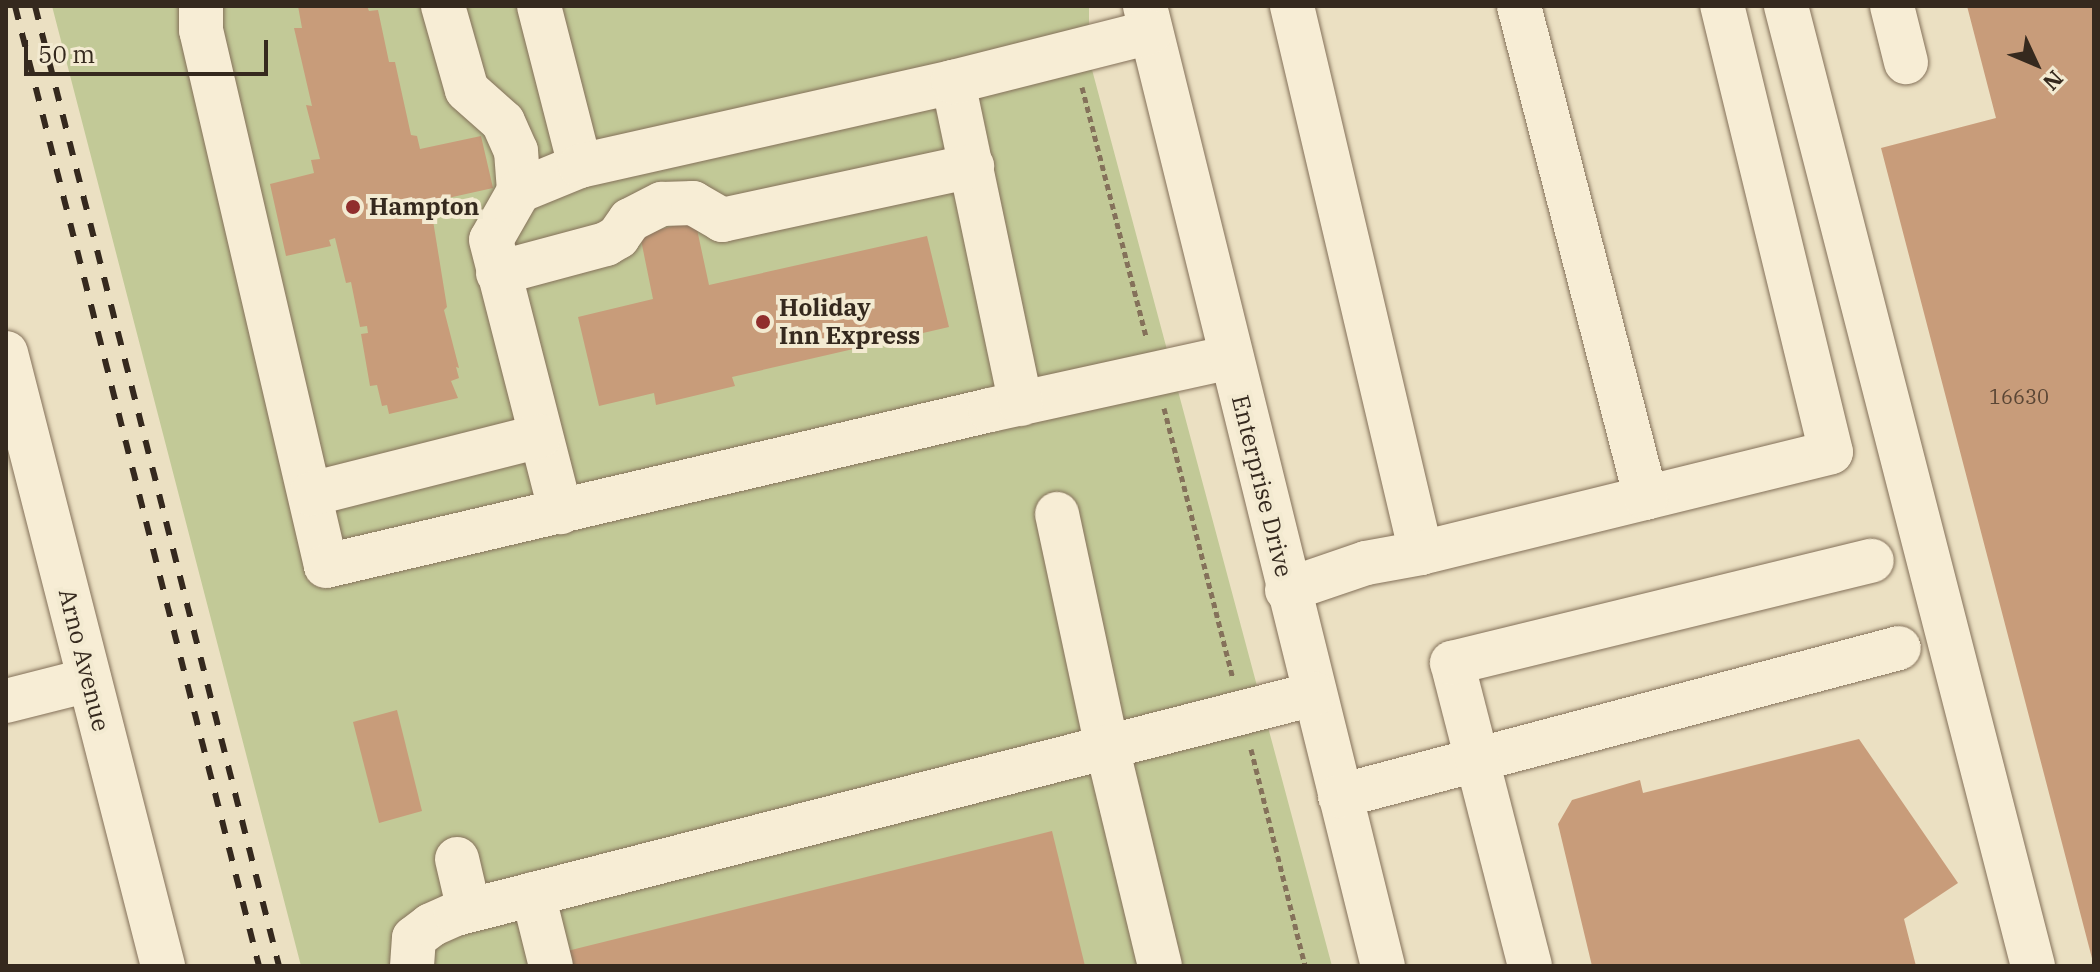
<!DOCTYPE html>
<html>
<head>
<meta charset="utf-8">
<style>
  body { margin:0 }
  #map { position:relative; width:2100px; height:972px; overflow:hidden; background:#ebe0c2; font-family:"IBM Plex Serif",serif }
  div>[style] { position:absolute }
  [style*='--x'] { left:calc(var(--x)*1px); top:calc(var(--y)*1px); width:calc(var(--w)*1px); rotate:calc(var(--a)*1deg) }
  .green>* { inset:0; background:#c2c997 }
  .building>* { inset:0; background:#c89c7a }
  .path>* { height:5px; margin-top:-2.5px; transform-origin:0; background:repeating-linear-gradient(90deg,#84715a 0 6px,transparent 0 10px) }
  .roads { filter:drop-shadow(0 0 2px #84715a) drop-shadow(0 0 2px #84715a) }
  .minor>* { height:44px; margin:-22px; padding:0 22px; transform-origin:22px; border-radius:22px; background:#f7edd5 }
  .rail>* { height:6px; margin-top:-3px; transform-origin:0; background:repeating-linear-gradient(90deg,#35291e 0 14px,transparent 0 28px) }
  .dots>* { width:22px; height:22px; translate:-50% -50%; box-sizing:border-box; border:4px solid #f3ead1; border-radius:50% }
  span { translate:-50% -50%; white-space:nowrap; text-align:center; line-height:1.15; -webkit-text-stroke:8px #f3ead1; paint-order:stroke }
  .number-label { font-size:20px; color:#5a4635 }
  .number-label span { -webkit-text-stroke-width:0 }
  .poi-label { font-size:24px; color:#35291e; font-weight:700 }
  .left { translate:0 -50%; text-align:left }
  .street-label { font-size:24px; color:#35291e }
  .frame { position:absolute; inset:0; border:8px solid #35291e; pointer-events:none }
  .north { position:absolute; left:1996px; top:24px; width:80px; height:80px; -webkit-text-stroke:6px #f3ead1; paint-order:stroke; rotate:134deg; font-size:22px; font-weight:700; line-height:32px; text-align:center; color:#35291e }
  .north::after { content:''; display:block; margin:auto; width:28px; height:36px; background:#35291e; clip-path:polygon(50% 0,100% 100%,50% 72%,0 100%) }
  .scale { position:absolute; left:24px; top:40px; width:244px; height:36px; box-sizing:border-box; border:4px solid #35291e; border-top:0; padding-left:10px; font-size:24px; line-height:28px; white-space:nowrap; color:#35291e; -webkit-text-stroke:6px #f3ead1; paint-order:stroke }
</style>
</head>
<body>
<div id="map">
  <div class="green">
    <i style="clip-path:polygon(52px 6px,1089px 6px,1089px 24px,1083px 36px,1332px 966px,301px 966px)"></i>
  </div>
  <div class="building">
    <i style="clip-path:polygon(298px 6px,367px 6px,369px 11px,378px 10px,389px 62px,395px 62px,411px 135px,417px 136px,420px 149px,481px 136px,493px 188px,430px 202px,447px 307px,444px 310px,459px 368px,456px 367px,459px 378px,451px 381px,458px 398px,389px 414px,387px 405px,382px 406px,377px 385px,370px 386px,361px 334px,368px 333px,367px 326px,360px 327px,351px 282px,346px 283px,335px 238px,329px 240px,331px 246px,286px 256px,270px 184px,314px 173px,311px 160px,320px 159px,306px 105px,312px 106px,294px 28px,302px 28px)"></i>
    <i style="clip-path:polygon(1967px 6px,2094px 6px,2094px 966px,1881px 148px,1996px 118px)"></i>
    <i style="clip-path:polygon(695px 220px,709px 285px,927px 236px,949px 327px,732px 377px,735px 386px,656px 405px,654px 393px,599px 406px,578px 317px,653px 299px,640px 235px)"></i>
    <i style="clip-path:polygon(397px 710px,422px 811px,379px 823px,353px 722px)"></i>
    <i style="clip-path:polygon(1859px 739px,1958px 883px,1904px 919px,1916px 966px,1592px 966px,1558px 824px,1572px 800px,1640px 780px,1643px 793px)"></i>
    <i style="clip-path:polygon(1052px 831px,1085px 966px,562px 966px,559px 953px)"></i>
  </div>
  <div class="path">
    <i style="--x:1082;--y:87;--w:258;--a:75.6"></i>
    <i style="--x:1164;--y:408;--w:279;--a:75.7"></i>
    <i style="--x:1251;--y:749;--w:224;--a:76"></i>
  </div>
  <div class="roads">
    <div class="minor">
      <i style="--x:201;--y:6;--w:24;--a:90"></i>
      <i style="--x:201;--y:30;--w:550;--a:76.87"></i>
      <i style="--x:326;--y:566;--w:682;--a:-13.22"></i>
      <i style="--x:990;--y:410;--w:247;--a:-12.4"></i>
      <i style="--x:443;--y:6;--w:87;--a:74.1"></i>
      <i style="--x:467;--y:90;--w:48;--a:41.6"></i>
      <i style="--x:503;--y:122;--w:32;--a:66"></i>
      <i style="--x:516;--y:151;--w:40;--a:85.7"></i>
      <i style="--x:519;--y:191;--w:56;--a:119.7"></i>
      <i style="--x:491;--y:240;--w:281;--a:75.6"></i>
      <i style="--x:539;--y:6;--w:165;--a:75.6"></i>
      <i style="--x:1145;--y:6;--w:989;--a:76.08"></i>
      <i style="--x:1292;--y:6;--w:562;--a:76.73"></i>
      <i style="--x:1421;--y:553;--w:422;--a:-13.8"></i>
      <i style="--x:1831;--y:452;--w:459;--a:-103.7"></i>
      <i style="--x:1519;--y:6;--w:508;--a:75.53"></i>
      <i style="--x:1786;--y:6;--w:991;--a:75.57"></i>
      <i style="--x:1892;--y:6;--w:58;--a:76"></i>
      <i style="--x:953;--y:82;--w:329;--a:78.1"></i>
      <i style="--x:519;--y:191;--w:66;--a:-22.3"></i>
      <i style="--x:580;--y:166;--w:382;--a:-12.7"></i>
      <i style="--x:953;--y:82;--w:204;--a:-14.2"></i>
      <i style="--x:498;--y:273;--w:112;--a:-15"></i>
      <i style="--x:606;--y:244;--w:14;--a:-30"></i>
      <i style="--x:618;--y:237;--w:21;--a:-55"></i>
      <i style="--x:630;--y:220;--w:36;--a:-27"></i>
      <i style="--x:662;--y:204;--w:31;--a:-2"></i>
      <i style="--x:693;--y:203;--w:34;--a:30"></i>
      <i style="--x:722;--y:220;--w:256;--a:-12.2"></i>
      <i style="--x:6;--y:353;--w:633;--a:75.63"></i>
      <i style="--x:311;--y:494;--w:236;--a:-14.2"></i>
      <i style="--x:1057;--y:514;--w:238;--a:77.9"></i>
      <i style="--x:1107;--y:747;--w:225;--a:76.4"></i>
      <i style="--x:1287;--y:590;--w:83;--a:-18.9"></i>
      <i style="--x:1366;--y:563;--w:56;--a:-10.3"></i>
      <i style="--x:6;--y:701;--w:86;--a:-14.2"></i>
      <i style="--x:1340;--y:796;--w:578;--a:-14.83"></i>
      <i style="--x:457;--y:859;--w:52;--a:76.8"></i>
      <i style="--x:533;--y:894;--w:74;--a:76"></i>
      <i style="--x:412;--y:966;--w:28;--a:-86"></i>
      <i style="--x:414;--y:938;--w:21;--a:-37"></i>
      <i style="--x:431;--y:925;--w:27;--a:-24"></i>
      <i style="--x:456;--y:914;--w:886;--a:-14.38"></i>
      <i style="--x:1530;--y:966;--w:313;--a:-104.4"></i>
      <i style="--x:1452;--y:663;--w:432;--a:-13.7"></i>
    </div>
  </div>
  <div class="rail">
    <i style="--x:15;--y:6;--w:991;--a:75.74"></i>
    <i style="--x:35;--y:6;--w:991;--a:75.74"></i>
  </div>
  <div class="dots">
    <i style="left:353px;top:207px;background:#902e2d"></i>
    <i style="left:763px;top:322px;background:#902e2d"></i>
  </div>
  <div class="number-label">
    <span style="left:2019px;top:396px">16630</span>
  </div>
  <div class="poi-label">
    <span class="left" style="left:369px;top:207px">Hampton</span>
    <span class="left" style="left:779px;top:322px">Holiday<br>Inn Express</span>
  </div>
  <div class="street-label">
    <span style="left:1262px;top:486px;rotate:76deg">Enterprise Drive</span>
    <span style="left:84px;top:660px;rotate:76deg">Arno Avenue</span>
  </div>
  <div class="frame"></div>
  <div class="north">N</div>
  <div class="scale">50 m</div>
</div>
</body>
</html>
